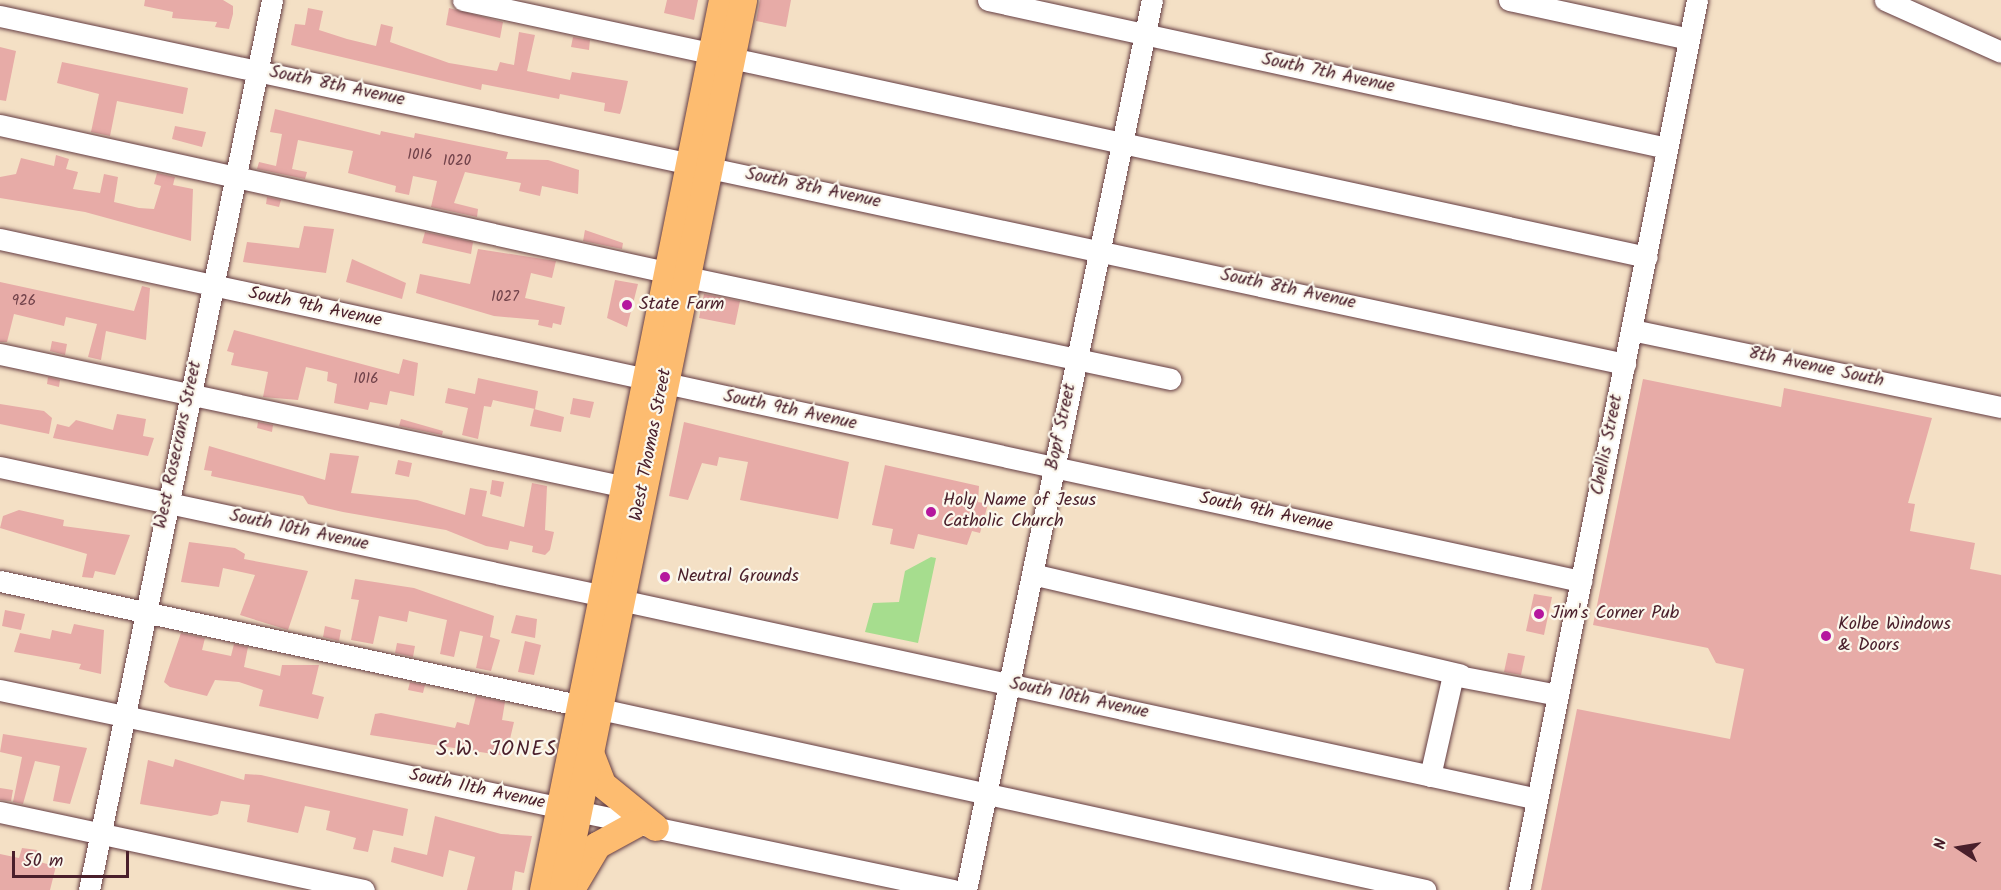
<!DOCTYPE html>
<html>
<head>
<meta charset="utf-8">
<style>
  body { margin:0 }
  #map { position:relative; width:2001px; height:890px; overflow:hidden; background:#f4e0c5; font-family:Kalam,sans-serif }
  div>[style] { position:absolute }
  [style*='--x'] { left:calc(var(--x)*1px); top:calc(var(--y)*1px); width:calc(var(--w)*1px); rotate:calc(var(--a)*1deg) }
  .green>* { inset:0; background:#a6dd8e }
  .building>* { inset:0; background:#e7aba7 }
  .roads { filter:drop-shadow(0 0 2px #643c42) drop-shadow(0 0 2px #643c42) }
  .minor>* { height:21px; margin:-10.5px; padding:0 10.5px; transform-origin:10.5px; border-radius:10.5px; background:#fff }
  .major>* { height:27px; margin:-13.5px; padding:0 13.5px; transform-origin:13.5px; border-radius:13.5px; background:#fdbc70 }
  .dots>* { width:16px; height:16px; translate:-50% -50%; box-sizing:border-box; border:3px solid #fbf7ec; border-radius:50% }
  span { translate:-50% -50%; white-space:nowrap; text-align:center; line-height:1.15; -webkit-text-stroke:4.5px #fbf7ec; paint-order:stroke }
  .number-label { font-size:15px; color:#71424a }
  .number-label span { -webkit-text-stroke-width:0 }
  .street-label { font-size:18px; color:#4a1f2b }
  .poi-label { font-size:18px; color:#4a1f2b }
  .left { translate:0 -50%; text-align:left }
  .quarter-label { font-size:21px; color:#4a1f2b; letter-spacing:1.5px }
  .north { position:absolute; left:1929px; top:818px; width:60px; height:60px; -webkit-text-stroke:4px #fbf7ec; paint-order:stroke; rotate:282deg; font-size:16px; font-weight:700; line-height:24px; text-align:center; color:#4a1f2b }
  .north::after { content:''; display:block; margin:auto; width:21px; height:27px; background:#4a1f2b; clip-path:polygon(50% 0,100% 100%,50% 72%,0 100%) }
  .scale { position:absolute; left:12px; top:851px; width:117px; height:27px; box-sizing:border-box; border:3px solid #4a1f2b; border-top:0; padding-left:8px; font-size:18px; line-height:21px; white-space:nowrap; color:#4a1f2b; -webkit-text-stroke:4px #fbf7ec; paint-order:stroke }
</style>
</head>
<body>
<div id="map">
  <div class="green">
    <i style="clip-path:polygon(931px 557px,936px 558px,918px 643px,865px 632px,873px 603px,899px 602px,905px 571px)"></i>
  </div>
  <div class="building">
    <i style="clip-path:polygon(145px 0,223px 0,233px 6px,233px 14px,229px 29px,215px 27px,217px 22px,172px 18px,173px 12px,144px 6px)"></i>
    <i style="clip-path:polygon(667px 0,698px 0,694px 20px,664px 13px)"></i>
    <i style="clip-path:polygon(760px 0,791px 0,786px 27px,756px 21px)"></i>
    <i style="clip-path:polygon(308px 8px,323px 11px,319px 30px,347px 39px,376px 46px,381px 24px,393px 27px,390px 42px,449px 63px,497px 71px,500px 62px,514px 65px,519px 32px,535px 35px,527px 71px,570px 80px,572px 72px,628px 81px,622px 108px,620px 114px,604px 111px,605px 103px,560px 94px,559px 99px,482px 84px,481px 90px,291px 45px,295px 24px,305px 25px)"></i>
    <i style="clip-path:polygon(449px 8px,503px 22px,500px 38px,446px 25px)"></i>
    <i style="clip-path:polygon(573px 37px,590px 40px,589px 50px,571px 47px)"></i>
    <i style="clip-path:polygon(0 47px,16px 51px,6px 101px,0 100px)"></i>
    <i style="clip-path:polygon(62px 62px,188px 88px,183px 114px,117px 101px,110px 136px,91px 132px,99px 94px,57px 83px)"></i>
    <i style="clip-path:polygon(275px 109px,380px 135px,381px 131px,414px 138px,415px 133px,508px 152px,506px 159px,548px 160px,579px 170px,578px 194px,542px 186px,540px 196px,519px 191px,521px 183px,465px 172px,454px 203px,478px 209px,477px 217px,431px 207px,437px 181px,413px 176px,409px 195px,395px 192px,396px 186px,348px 173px,353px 151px,298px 140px,292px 169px,307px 172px,305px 179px,257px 169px,259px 162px,276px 166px,282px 134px,270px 132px)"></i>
    <i style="clip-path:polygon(175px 126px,206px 132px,202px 147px,172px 139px)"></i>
    <i style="clip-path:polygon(56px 155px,69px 159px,66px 169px,78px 172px,73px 189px,100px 193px,104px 174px,118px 177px,114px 202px,139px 208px,154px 209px,161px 186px,154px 184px,157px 173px,175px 177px,173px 185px,193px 189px,191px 241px,85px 212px,0 198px,0 177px,16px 174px,21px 158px,54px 166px)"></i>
    <i style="clip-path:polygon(267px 197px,281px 200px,279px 207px,266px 204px)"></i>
    <i style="clip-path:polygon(304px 226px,334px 229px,326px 273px,243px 262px,247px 242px,299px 248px)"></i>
    <i style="clip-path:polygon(585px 230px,623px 243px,622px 249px,583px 241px)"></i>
    <i style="clip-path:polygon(425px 232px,473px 242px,471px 254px,422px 243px)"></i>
    <i style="clip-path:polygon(478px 249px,556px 261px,552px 278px,531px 273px,525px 298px,565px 307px,561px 325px,553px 323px,552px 328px,538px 325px,539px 320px,494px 316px,416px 293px,420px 274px,470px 284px)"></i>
    <i style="clip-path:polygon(352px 259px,406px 283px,402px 299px,346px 282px)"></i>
    <i style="clip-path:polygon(615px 280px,638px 284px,627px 327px,607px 318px)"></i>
    <i style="clip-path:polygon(0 282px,134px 311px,142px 286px,150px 288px,146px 340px,106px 331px,101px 360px,88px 357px,97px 324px,66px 317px,64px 326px,14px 314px,7px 342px,0 342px)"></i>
    <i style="clip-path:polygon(704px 294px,740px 301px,735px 325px,699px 318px)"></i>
    <i style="clip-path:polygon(234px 330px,399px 374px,403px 359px,418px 363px,414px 396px,390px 391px,387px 405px,370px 402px,368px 410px,334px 403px,337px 384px,327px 381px,328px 372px,306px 367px,298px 400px,263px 397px,268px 372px,231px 365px,234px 353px,227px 351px)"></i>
    <i style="clip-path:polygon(52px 341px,67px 344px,65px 355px,50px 351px)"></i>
    <i style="clip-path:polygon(48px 377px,60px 380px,59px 387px,47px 384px)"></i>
    <i style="clip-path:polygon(478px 378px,538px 391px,535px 409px,493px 400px,491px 407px,484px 406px,478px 439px,462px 435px,468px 408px,445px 403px,448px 388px,475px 394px)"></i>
    <i style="clip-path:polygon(1643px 379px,1781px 407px,1784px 388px,1932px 418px,1908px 503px,1915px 504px,1910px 531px,1975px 543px,1970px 569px,2001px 575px,2001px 890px,1541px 890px,1577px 709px,1730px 739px,1744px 669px,1716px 663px,1708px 648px,1593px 625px)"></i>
    <i style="clip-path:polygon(573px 398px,594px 402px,590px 418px,570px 414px)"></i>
    <i style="clip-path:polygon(0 404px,44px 411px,52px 418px,49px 434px,0 424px)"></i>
    <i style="clip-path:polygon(534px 409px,564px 417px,561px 432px,530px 426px)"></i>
    <i style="clip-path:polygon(117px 414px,146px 419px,143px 436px,154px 438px,148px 456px,53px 438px,57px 424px,69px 427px,76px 420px,113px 430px)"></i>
    <i style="clip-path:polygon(401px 419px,443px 431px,442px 435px,399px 426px)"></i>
    <i style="clip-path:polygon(258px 422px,273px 425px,272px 432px,257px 428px)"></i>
    <i style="clip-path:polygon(684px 422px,849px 462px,838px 519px,740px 500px,748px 462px,719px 457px,717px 466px,702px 463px,688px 500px,669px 496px)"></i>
    <i style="clip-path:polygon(209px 446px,325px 480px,330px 453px,359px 456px,351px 493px,417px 500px,465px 515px,470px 488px,487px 491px,482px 516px,524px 527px,532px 483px,547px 486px,545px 530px,554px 532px,550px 550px,545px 555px,532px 552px,533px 546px,510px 541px,508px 550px,486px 546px,446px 530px,343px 512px,308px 504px,303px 496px,211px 476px,212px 471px,204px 470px)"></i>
    <i style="clip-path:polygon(398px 460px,412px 463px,409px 477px,395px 474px)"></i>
    <i style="clip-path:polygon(885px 465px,979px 486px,978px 502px,988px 504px,980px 533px,972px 531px,967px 545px,918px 534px,914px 549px,890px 544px,893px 529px,872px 525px)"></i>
    <i style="clip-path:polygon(492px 480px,504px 482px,501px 497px,490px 494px)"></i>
    <i style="clip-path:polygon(19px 510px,64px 520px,63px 526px,130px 535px,115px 575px,95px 571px,93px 578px,82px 577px,87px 554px,0 528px,3px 516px)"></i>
    <i style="clip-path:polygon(189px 542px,235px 548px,245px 554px,244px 559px,308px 571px,288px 630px,240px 615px,255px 575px,223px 568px,219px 587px,181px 582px)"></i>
    <i style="clip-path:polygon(355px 579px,414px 588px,494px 616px,490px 637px,500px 640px,491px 671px,476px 668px,483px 636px,460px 631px,454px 657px,440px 654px,447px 620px,409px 611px,407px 622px,379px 616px,373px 644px,351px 640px,359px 600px,351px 599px)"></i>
    <i style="clip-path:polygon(1534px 594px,1552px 597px,1544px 635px,1526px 631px)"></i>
    <i style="clip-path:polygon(5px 610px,25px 614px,21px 630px,2px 626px)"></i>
    <i style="clip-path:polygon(516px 615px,537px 619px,535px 638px,511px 633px)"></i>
    <i style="clip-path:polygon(74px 624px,104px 630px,101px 674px,79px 669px,81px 664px,14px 652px,20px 633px,50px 639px,52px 630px,71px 634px)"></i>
    <i style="clip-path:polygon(325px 626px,341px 630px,339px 641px,323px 637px)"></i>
    <i style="clip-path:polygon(181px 633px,205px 638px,202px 650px,231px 656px,234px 644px,248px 647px,244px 667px,280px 676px,282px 665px,319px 665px,312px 694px,324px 697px,318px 719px,259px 706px,263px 690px,239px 682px,215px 680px,207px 696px,170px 687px,164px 682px)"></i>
    <i style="clip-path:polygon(525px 641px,541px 645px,534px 675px,518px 672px)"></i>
    <i style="clip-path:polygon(397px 643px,415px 646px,413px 657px,395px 653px)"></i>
    <i style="clip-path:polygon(1508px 653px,1525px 656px,1521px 675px,1504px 672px)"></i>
    <i style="clip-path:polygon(410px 682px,425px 685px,423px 693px,408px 690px)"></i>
    <i style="clip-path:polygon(476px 696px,505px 702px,502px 720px,514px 722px,506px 756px,370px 735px,375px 714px,381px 713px,455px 728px,457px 722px,469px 725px)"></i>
    <i style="clip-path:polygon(3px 734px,87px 748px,70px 804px,53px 801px,60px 766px,35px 761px,23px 804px,13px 802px,22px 757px,0 752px)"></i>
    <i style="clip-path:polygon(175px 759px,244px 780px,245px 774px,261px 775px,408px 809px,403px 836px,373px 830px,368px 852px,353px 849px,356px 838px,326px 830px,330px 811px,305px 806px,298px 833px,247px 822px,250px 805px,221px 801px,218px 814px,211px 816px,140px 804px,148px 760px,173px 767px)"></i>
    <i style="clip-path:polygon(0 788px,13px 790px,11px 801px,0 800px)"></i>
    <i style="clip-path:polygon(435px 816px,501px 834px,532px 836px,524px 873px,515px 871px,512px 890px,467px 890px,475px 857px,449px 850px,443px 877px,391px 862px,394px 847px,427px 855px)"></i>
    <i style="clip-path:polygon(22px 848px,37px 850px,35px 861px,56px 866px,50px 890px,0 890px,0 854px,19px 858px)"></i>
  </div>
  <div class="roads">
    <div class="minor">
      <i style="--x:463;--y:0;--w:254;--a:12.1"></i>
      <i style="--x:988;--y:0;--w:695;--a:12.3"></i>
      <i style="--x:1509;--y:0;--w:184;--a:12.2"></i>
      <i style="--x:1885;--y:0;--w:127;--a:24.1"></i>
      <i style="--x:0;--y:16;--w:1662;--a:12.09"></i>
      <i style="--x:731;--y:58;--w:937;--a:12.26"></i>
      <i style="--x:0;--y:125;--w:682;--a:12.45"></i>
      <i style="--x:0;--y:239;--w:1618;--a:12.21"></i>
      <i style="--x:687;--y:277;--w:494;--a:11.9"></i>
      <i style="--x:1632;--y:330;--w:377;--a:11.8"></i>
      <i style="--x:0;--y:354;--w:635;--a:12"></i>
      <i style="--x:0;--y:467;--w:613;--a:12.06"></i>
      <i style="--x:1032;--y:574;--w:440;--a:13.2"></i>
      <i style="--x:0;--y:581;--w:591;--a:12.11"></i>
      <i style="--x:620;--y:600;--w:938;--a:12.24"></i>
      <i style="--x:0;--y:690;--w:974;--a:11.85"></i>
      <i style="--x:600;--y:709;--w:845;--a:12.37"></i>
      <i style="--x:1430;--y:776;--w:104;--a:-77.2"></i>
      <i style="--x:1453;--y:675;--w:107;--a:10.8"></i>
      <i style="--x:0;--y:812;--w:372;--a:12.1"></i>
      <i style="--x:89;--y:890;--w:909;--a:-78.38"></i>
      <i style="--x:966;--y:890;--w:909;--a:-78.2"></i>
      <i style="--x:1519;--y:890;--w:908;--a:-78.69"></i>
    </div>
    <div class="major">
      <i style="--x:591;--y:755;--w:31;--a:69"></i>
      <i style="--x:602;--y:784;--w:68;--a:39.1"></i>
      <i style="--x:571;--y:889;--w:51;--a:-59.4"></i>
      <i style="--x:597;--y:845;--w:46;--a:-28.8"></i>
      <i style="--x:543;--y:890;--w:908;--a:-78.63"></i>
      <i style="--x:562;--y:890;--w:908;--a:-78.5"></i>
    </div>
  </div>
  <div class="dots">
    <i style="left:627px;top:305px;background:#b5179e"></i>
    <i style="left:931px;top:512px;background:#b5179e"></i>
    <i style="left:665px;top:577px;background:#b5179e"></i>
    <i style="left:1539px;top:614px;background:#b5179e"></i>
    <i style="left:1826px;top:636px;background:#b5179e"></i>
  </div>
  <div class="number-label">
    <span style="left:420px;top:156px">1016</span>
    <span style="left:457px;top:162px">1020</span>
    <span style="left:505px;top:298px">1027</span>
    <span style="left:24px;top:302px">926</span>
    <span style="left:366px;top:380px">1016</span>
  </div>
  <div class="street-label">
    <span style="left:1328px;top:74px;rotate:12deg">South 7th Avenue</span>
    <span style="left:337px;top:87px;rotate:12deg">South 8th Avenue</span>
    <span style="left:813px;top:189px;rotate:12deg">South 8th Avenue</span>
    <span style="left:1288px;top:290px;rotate:12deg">South 8th Avenue</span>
    <span style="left:315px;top:308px;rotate:12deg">South 9th Avenue</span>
    <span style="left:1816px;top:368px;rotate:12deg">8th Avenue South</span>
    <span style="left:790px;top:411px;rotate:12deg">South 9th Avenue</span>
    <span style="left:1062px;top:427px;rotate:-78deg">Bopf Street</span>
    <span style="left:179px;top:445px;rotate:-78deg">West Rosecrans Street</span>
    <span style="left:652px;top:445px;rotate:-79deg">West Thomas Street</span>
    <span style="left:1608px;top:445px;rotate:-79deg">Chellis Street</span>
    <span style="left:1266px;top:513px;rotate:12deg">South 9th Avenue</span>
    <span style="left:299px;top:531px;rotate:12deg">South 10th Avenue</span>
    <span style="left:1079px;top:699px;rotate:12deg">South 10th Avenue</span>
    <span style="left:477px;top:790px;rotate:12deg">South 11th Avenue</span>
  </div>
  <div class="poi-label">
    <span class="left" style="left:639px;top:305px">State Farm</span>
    <span class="left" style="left:943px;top:512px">Holy Name of Jesus<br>Catholic Church</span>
    <span class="left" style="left:677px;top:577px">Neutral Grounds</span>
    <span class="left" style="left:1551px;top:614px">Jim's Corner Pub</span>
    <span class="left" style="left:1838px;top:636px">Kolbe Windows<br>&amp; Doors</span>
  </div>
  <div class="quarter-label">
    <span style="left:497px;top:750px">S.W. JONES</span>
  </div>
  <div class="north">N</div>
  <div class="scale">50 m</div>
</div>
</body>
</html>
